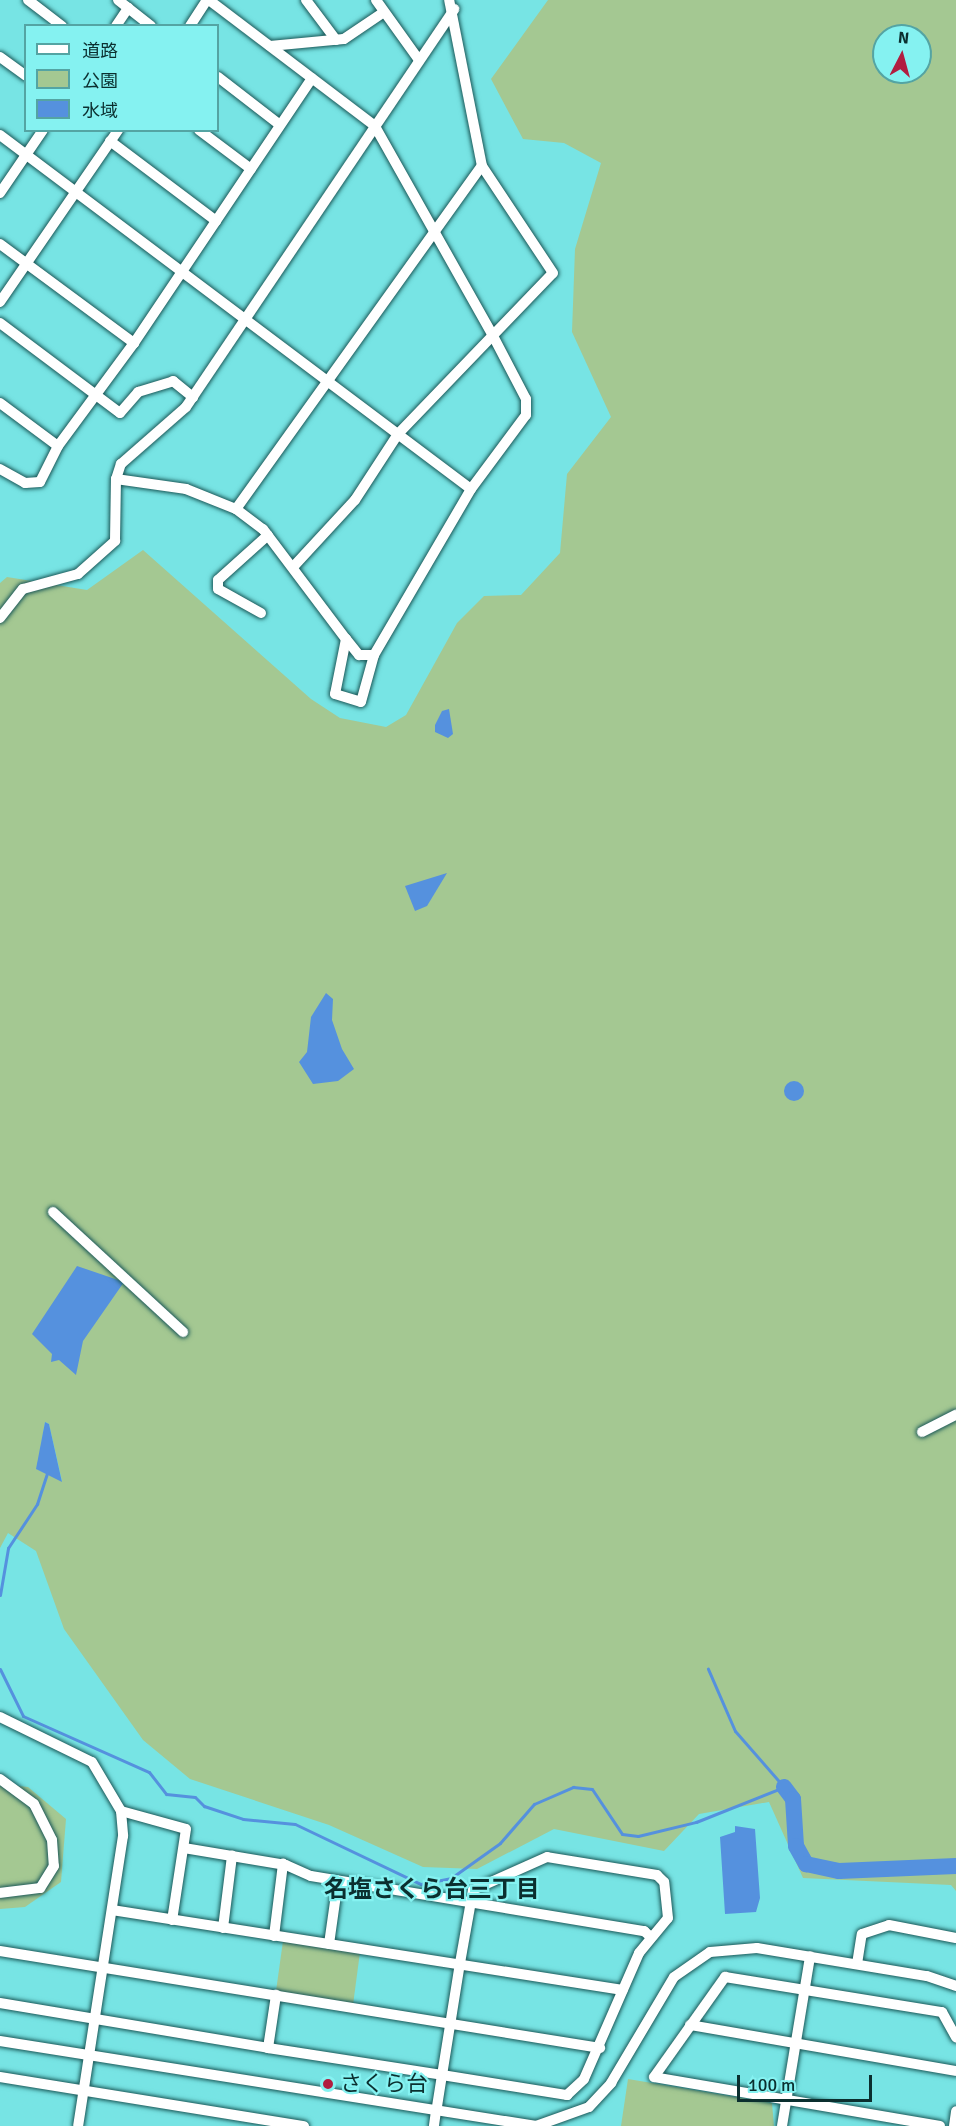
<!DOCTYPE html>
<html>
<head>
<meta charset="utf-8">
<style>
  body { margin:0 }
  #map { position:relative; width:956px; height:2126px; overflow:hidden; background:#77e4e4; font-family:Signika,"Noto Sans JP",sans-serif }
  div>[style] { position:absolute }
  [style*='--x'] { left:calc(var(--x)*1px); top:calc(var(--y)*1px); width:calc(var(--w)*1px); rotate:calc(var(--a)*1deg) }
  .green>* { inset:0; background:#a4c892 }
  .water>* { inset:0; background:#5591de }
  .round { border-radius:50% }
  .stream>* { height:3px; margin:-1.5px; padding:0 1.5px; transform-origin:1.5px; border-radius:1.5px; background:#5591de }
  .river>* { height:16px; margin:-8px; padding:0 8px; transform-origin:8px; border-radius:8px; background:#5591de }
  .roads { filter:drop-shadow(0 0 2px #1b5858) drop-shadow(0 0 2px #1b5858) }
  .minor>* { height:10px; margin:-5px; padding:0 5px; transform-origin:5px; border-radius:5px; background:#fff }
  .dots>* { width:16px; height:16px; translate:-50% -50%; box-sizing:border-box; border:3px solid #85f2f1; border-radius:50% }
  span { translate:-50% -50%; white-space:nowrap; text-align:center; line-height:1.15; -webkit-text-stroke:4.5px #85f2f1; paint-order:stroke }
  .poi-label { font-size:22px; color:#0b2f2f }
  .left { translate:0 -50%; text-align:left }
  .neighbourhood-label { font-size:24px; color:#0b2f2f; font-weight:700 }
  .legend { position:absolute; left:24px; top:24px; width:195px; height:108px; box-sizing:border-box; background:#85f2f1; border:2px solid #54a4a3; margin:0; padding:8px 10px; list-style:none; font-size:18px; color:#0b2f2f }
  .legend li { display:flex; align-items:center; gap:12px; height:30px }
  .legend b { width:30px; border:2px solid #54a4a3 }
  .north { position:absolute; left:872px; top:24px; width:60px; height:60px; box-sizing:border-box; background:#85f2f1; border:2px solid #54a4a3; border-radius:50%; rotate:6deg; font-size:16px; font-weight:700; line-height:24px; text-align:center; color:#0b2f2f }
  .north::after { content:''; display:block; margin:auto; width:21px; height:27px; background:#b11e40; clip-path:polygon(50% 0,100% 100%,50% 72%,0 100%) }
  .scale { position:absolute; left:737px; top:2075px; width:135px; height:27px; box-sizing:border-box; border:3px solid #0b2f2f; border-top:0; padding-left:8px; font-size:18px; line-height:21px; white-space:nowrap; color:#0b2f2f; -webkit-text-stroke:4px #85f2f1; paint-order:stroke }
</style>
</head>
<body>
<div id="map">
  <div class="green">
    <i style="clip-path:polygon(evenodd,548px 0,956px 0,956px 1891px,951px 1885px,803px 1878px,769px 1802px,699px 1814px,664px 1851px,554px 1829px,477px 1869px,423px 1867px,329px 1825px,190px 1779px,143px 1740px,64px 1629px,36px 1551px,8px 1533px,0 1548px,0 583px,7px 577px,87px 590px,143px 550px,311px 699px,340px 718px,386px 727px,406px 715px,457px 623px,484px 596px,521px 595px,560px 553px,567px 474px,611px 417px,572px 332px,575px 249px,601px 163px,564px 143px,523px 139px,491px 79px,548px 0,884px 36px,920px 36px,920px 72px,884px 72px,884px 36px,548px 0,45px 1422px,49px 1424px,62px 1481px,37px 1469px,45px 1422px)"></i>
    <i style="clip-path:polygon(0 1784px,28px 1787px,66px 1819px,61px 1882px,25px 1907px,0 1909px)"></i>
    <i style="clip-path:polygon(283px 1941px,360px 1952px,353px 2005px,276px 1991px)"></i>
    <i style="clip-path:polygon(628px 2079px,772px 2103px,774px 2126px,621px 2126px)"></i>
  </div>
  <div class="water">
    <i style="clip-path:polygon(449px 709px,453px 734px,448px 738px,435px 732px,435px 725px,442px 711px)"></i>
    <i style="clip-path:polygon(447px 873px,427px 906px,415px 911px,405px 886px)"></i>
    <i style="clip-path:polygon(326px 993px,333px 999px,332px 1020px,342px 1049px,354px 1069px,338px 1081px,313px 1084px,299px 1062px,307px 1052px,311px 1017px)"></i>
    <i class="round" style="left:784px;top:1081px;width:20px;height:20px"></i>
    <i style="clip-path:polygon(77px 1266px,124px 1282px,83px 1341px,76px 1375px,59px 1360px,51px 1362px,52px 1354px,32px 1334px)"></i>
    <i style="clip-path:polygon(45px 1422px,49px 1424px,62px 1482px,36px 1469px)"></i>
    <i style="clip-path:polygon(735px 1826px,755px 1829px,760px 1898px,756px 1912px,725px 1914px,720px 1837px,735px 1832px)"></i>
  </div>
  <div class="stream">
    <i style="--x:0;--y:1595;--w:48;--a:-80.3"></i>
    <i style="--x:8;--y:1548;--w:53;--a:-56.6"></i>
    <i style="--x:37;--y:1504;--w:35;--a:-72"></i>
    <i style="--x:0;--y:1669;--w:52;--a:63.9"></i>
    <i style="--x:23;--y:1716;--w:138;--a:24"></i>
    <i style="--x:149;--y:1772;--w:28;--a:52"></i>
    <i style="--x:166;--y:1794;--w:29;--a:6"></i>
    <i style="--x:195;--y:1797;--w:13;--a:45"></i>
    <i style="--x:204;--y:1806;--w:41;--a:18.4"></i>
    <i style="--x:243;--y:1819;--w:52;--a:5.5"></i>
    <i style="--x:295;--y:1824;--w:140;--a:25.5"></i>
    <i style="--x:421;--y:1884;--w:31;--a:-11"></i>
    <i style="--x:451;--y:1878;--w:60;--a:-35.5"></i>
    <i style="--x:500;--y:1843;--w:52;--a:-48.9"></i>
    <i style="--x:534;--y:1804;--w:43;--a:-23.6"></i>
    <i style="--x:573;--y:1787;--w:19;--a:6"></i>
    <i style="--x:592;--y:1789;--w:54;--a:56.3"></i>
    <i style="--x:622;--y:1834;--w:16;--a:7"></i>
    <i style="--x:638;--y:1836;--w:60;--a:-13.6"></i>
    <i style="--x:696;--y:1822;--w:95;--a:-21.7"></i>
    <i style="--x:784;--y:1787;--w:74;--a:-131.2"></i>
    <i style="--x:735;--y:1731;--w:68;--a:-113.5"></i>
  </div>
  <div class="river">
    <i style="--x:784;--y:1787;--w:15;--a:53"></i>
    <i style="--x:793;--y:1799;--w:47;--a:86.3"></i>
    <i style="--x:796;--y:1846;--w:21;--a:61"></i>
    <i style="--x:806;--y:1864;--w:34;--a:12"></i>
    <i style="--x:839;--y:1871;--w:117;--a:-2.4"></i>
  </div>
  <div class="roads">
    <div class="minor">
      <i style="--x:28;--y:0;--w:43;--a:37.4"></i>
      <i style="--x:118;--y:0;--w:42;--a:38.2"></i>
      <i style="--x:306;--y:0;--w:50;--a:53.1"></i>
      <i style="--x:376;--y:0;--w:74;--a:54.4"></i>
      <i style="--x:116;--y:26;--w:22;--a:-56"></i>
      <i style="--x:190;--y:26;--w:31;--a:-57"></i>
      <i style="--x:270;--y:46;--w:74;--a:-5.4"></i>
      <i style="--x:344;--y:39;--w:48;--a:-34"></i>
      <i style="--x:0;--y:57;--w:32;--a:36"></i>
      <i style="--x:218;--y:77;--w:78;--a:37.7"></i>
      <i style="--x:199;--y:130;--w:65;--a:36.9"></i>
      <i style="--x:0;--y:135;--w:589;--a:36.93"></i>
      <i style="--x:110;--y:141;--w:133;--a:37"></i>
      <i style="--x:0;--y:193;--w:76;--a:-55.7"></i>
      <i style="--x:0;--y:244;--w:167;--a:36.5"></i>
      <i style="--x:0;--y:302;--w:209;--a:-55.5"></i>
      <i style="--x:0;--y:323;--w:150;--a:36.9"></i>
      <i style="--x:120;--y:413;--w:28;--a:-49"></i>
      <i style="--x:138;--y:392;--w:37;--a:-17"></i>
      <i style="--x:173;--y:381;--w:26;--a:39"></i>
      <i style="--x:0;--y:403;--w:72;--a:36.6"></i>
      <i style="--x:0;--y:469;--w:29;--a:29"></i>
      <i style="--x:25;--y:483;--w:15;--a:-4"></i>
      <i style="--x:40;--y:482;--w:40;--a:-63.4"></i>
      <i style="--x:58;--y:446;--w:128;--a:-53.6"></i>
      <i style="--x:134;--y:343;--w:319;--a:-56.1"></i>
      <i style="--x:116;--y:479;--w:71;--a:8.1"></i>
      <i style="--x:186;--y:489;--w:54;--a:21.8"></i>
      <i style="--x:236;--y:509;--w:34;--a:37"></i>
      <i style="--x:263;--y:529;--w:138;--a:53"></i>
      <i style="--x:346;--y:639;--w:56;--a:101.3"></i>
      <i style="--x:335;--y:694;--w:27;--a:17"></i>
      <i style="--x:361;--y:702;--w:49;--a:-74.5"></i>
      <i style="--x:374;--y:655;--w:192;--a:-59.7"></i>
      <i style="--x:471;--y:489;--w:92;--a:-53.4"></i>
      <i style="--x:526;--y:415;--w:16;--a:-90"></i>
      <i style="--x:526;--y:399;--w:73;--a:-117.6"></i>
      <i style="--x:492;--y:334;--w:239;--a:-119.4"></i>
      <i style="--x:375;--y:126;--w:208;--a:-142.8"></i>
      <i style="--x:236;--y:509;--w:422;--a:-54.4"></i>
      <i style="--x:294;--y:566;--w:90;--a:-47.3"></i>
      <i style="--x:355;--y:500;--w:79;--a:-56.9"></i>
      <i style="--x:398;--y:434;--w:223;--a:-46.1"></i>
      <i style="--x:553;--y:273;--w:128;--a:-123.6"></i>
      <i style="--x:482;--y:166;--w:169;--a:-101.2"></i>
      <i style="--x:261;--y:613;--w:49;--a:-150.8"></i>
      <i style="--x:218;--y:589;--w:9;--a:-90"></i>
      <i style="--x:218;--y:580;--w:67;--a:-42"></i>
      <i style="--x:0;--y:618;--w:37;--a:-52"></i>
      <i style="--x:23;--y:589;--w:57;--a:-15.3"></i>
      <i style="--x:78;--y:574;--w:50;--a:-41.7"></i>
      <i style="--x:115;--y:541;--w:62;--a:-89.1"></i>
      <i style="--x:116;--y:479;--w:16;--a:-72"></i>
      <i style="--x:121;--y:464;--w:86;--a:-41.2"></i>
      <i style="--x:186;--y:407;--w:480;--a:-56"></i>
      <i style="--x:346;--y:639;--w:21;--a:51"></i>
      <i style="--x:359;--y:655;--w:15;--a:0"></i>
      <i style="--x:53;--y:1212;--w:177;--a:42.7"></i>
      <i style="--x:922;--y:1432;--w:38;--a:-27"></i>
      <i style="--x:0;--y:1717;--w:102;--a:26.1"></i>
      <i style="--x:92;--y:1762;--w:57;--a:59.4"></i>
      <i style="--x:121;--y:1811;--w:25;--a:85"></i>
      <i style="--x:123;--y:1836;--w:293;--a:98.8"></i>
      <i style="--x:0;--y:1779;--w:42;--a:36.3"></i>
      <i style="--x:34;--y:1804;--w:40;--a:63.4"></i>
      <i style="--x:52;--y:1840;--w:26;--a:86"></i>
      <i style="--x:54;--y:1866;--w:26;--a:122"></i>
      <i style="--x:40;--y:1888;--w:40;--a:172.9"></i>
      <i style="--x:121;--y:1811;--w:67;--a:15.5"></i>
      <i style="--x:186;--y:1829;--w:92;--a:98.7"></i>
      <i style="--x:184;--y:1848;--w:103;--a:9.5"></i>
      <i style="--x:286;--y:1865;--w:27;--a:24"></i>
      <i style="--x:311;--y:1876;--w:338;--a:9.4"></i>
      <i style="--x:644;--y:1931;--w:9;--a:41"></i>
      <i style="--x:112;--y:1910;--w:517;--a:8.9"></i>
      <i style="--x:223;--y:1928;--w:73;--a:-82.9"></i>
      <i style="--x:274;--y:1936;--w:73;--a:-82.9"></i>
      <i style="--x:329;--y:1944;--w:64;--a:-81.9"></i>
      <i style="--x:0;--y:1951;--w:608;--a:9.18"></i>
      <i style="--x:857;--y:1964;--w:30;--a:-81"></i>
      <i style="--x:862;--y:1934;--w:28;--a:-18"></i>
      <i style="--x:889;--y:1925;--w:68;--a:11"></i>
      <i style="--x:0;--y:2003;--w:272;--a:9.5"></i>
      <i style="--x:268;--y:2048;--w:176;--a:8.8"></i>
      <i style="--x:442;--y:2075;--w:127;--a:9.1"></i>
      <i style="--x:567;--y:2095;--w:23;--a:-43"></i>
      <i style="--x:584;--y:2079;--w:137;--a:-66.4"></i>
      <i style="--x:639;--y:1953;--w:45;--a:-50.4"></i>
      <i style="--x:668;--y:1918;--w:36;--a:-96"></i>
      <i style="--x:664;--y:1882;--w:10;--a:-135"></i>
      <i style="--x:657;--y:1875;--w:111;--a:-170.7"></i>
      <i style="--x:547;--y:1857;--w:81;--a:156"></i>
      <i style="--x:473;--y:1890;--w:74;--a:100.1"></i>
      <i style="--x:460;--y:1963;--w:113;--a:99.1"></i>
      <i style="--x:442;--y:2075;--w:36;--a:99"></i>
      <i style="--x:436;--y:2111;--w:15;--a:98"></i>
      <i style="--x:690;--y:2025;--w:270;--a:9.8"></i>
      <i style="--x:0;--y:2041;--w:543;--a:9.01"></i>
      <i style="--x:536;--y:2126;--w:56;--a:-19.7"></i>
      <i style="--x:589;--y:2107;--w:33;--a:-47"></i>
      <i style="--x:611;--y:2083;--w:123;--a:-59.3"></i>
      <i style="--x:674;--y:1977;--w:44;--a:-34.8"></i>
      <i style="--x:710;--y:1952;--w:47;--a:-4.9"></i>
      <i style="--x:757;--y:1948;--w:172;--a:9.4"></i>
      <i style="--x:927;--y:1976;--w:31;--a:19"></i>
      <i style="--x:268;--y:2048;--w:54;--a:-81.4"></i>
      <i style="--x:0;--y:2077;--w:308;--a:9.2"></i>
      <i style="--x:782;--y:2126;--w:172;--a:-80.6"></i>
      <i style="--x:940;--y:2126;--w:290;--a:-170.3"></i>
      <i style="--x:654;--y:2077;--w:123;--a:-54.6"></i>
      <i style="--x:725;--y:1977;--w:220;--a:9.2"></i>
      <i style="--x:942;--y:2012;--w:29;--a:61"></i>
      <i style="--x:954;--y:2126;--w:15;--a:-82"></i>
    </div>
  </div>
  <div class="dots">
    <i style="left:328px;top:2084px;background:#b11e40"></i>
  </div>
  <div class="poi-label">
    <span class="left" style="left:340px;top:2084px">さくら台</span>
  </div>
  <div class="neighbourhood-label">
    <span style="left:432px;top:1890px">名塩さくら台三丁目</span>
  </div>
  <ul class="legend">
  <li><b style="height:8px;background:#fff"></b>道路</li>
  <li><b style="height:16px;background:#a4c892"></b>公園</li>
  <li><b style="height:16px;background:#5591de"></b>水域</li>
  </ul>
  <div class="north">N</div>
  <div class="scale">100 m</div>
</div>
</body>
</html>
